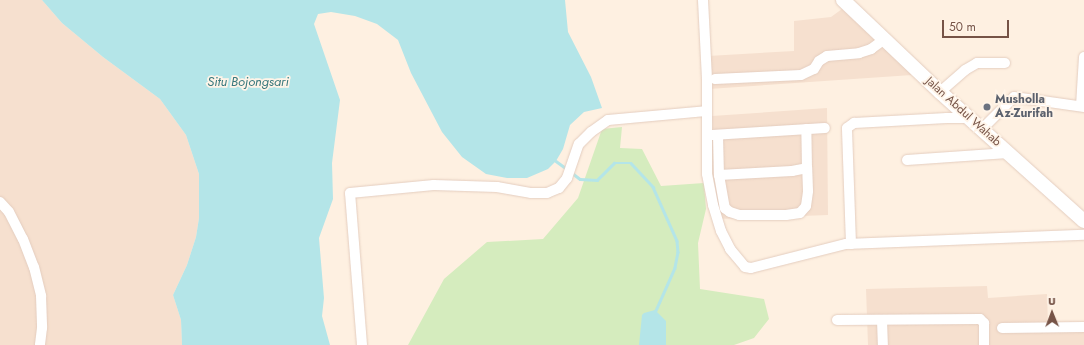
<!DOCTYPE html>
<html>
<head>
<meta charset="utf-8">
<style>
  body { margin:0 }
  #map { position:relative; width:1084px; height:345px; overflow:hidden; background:#fef0e1; font-family:Jost,sans-serif }
  div>[style] { position:absolute }
  [style*='--x'] { left:calc(var(--x)*1px); top:calc(var(--y)*1px); width:calc(var(--w)*1px); rotate:calc(var(--a)*1deg) }
  .residential>* { inset:0; background:#f6e0cf }
  .green>* { inset:0; background:#d5ecbe }
  .water>* { inset:0; background:#b4e5e8 }
  .stream>* { height:2.5px; margin:-1.25px; padding:0 1.25px; transform-origin:1.25px; border-radius:1.25px; background:#b4e5e8 }
  .roads { filter:drop-shadow(0 0 1px #e4cdbf) drop-shadow(0 0 1px #e4cdbf) }
  .street>* { height:10px; margin:-5px; padding:0 5px; transform-origin:5px; border-radius:5px; background:#fff }
  .secondary>* { height:14px; margin:-7px; padding:0 7px; transform-origin:7px; border-radius:7px; background:#fff }
  .dots>* { width:11px; height:11px; translate:-50% -50%; box-sizing:border-box; border:2px solid #fff4e8; border-radius:50% }
  span { translate:-50% -50%; white-space:nowrap; text-align:center; line-height:1.15; -webkit-text-stroke:3.5px #fff4e8; paint-order:stroke }
  .worship-label { font-size:12px; color:#5b616d; font-weight:700 }
  .left { translate:0 -50%; text-align:left }
  .street-label { font-size:12px; color:#765346 }
  .water-label { font-size:13px; color:#39787d; font-style:italic }
  .north { position:absolute; left:1032px; top:293px; width:40px; height:40px; -webkit-text-stroke:3px #fff4e8; paint-order:stroke; rotate:359deg; font-size:11px; font-weight:700; line-height:16px; text-align:center; color:#765346 }
  .north::after { content:''; display:block; margin:auto; width:14px; height:18px; background:#765346; clip-path:polygon(50% 0,100% 100%,50% 72%,0 100%) }
  .scale { position:absolute; left:942px; top:20px; width:67px; height:18px; box-sizing:border-box; border:2px solid #765346; border-top:0; padding-left:5px; font-size:12px; line-height:14px; white-space:nowrap; color:#765346; -webkit-text-stroke:3px #fff4e8; paint-order:stroke }
</style>
</head>
<body>
<div id="map">
  <div class="residential">
    <i style="clip-path:polygon(0 0,42px 0,62px 23px,103px 57px,160px 99px,186px 135px,199px 174px,199px 218px,196px 237px,187px 265px,173px 295px,181px 320px,182px 345px,0 345px)"></i>
    <i style="clip-path:polygon(842px 9px,912px 75px,709px 89px,708px 56px,794px 51px,794px 21px,831px 17px)"></i>
    <i style="clip-path:polygon(827px 108px,828px 215px,718px 219px,712px 116px)"></i>
    <i style="clip-path:polygon(987px 286px,988px 298px,1047px 294px,1048px 326px,1084px 325px,1084px 345px,868px 345px,866px 289px)"></i>
  </div>
  <div class="green">
    <i style="clip-path:polygon(622px 127px,620px 148px,642px 149px,661px 186px,704px 183px,706px 209px,698px 243px,700px 289px,764px 299px,769px 319px,754px 338px,734px 345px,408px 345px,444px 279px,487px 242px,543px 239px,578px 198px,602px 129px)"></i>
  </div>
  <div class="water">
    <i style="clip-path:polygon(42px 0,565px 0,568px 32px,591px 77px,602px 108px,584px 112px,570px 125px,563px 149px,556px 161px,548px 169px,527px 178px,507px 178px,486px 174px,462px 157px,442px 132px,411px 73px,398px 40px,377px 24px,355px 16px,331px 12px,318px 14px,314px 24px,340px 100px,332px 163px,333px 199px,319px 238px,324px 298px,322px 316px,330px 345px,182px 345px,181px 320px,173px 295px,187px 265px,196px 237px,199px 218px,199px 174px,186px 135px,160px 99px,103px 57px,62px 23px)"></i>
    <i style="clip-path:polygon(655px 310px,666px 321px,666px 345px,639px 345px,642px 315px,644px 313px)"></i>
  </div>
  <div class="stream">
    <i style="--x:556;--y:161;--w:14;--a:36"></i>
    <i style="--x:571;--y:172;--w:11;--a:38"></i>
    <i style="--x:580;--y:179;--w:17;--a:3"></i>
    <i style="--x:597;--y:180;--w:24;--a:-45"></i>
    <i style="--x:614;--y:163;--w:17;--a:0"></i>
    <i style="--x:631;--y:163;--w:33;--a:47"></i>
    <i style="--x:653;--y:187;--w:59;--a:66"></i>
    <i style="--x:677;--y:241;--w:11;--a:85"></i>
    <i style="--x:678;--y:252;--w:16;--a:101"></i>
    <i style="--x:675;--y:268;--w:49;--a:114"></i>
  </div>
  <div class="roads">
    <div class="street">
      <i style="--x:703;--y:0;--w:80;--a:87.1"></i>
      <i style="--x:707;--y:80;--w:94;--a:90"></i>
      <i style="--x:707;--y:174;--w:32;--a:79"></i>
      <i style="--x:713;--y:205;--w:27;--a:73"></i>
      <i style="--x:721;--y:231;--w:20;--a:63"></i>
      <i style="--x:730;--y:249;--w:23;--a:50"></i>
      <i style="--x:745;--y:267;--w:6;--a:9"></i>
      <i style="--x:751;--y:268;--w:98;--a:-14.2"></i>
      <i style="--x:846;--y:244;--w:238;--a:-2.2"></i>
      <i style="--x:715;--y:79;--w:86;--a:-2.7"></i>
      <i style="--x:801;--y:75;--w:14;--a:-25"></i>
      <i style="--x:814;--y:69;--w:9;--a:-58"></i>
      <i style="--x:819;--y:61;--w:9;--a:-32"></i>
      <i style="--x:827;--y:56;--w:32;--a:-5"></i>
      <i style="--x:859;--y:53;--w:13;--a:-18"></i>
      <i style="--x:871;--y:49;--w:17;--a:-36"></i>
      <i style="--x:940;--y:92;--w:33;--a:-41"></i>
      <i style="--x:965;--y:70;--w:14;--a:-30"></i>
      <i style="--x:977;--y:63;--w:28;--a:0"></i>
      <i style="--x:1081;--y:106;--w:49;--a:-86.5"></i>
      <i style="--x:982;--y:129;--w:45;--a:-45"></i>
      <i style="--x:1014;--y:97;--w:71;--a:8.1"></i>
      <i style="--x:712;--y:135;--w:113;--a:-3.5"></i>
      <i style="--x:718;--y:135;--w:40;--a:88.6"></i>
      <i style="--x:719;--y:175;--w:73;--a:-3.1"></i>
      <i style="--x:792;--y:171;--w:15;--a:-11"></i>
      <i style="--x:807;--y:168;--w:39;--a:-91"></i>
      <i style="--x:907;--y:160;--w:101;--a:-4"></i>
      <i style="--x:719;--y:175;--w:34;--a:80"></i>
      <i style="--x:725;--y:208;--w:6;--a:39"></i>
      <i style="--x:730;--y:212;--w:9;--a:18"></i>
      <i style="--x:739;--y:215;--w:47;--a:0"></i>
      <i style="--x:786;--y:215;--w:14;--a:-8"></i>
      <i style="--x:800;--y:213;--w:9;--a:-49"></i>
      <i style="--x:806;--y:206;--w:15;--a:-82"></i>
      <i style="--x:808;--y:191;--w:23;--a:-92"></i>
      <i style="--x:0;--y:202;--w:13;--a:48"></i>
      <i style="--x:9;--y:212;--w:30;--a:63"></i>
      <i style="--x:23;--y:239;--w:30;--a:69"></i>
      <i style="--x:34;--y:267;--w:30;--a:76"></i>
      <i style="--x:41;--y:296;--w:32;--a:88"></i>
      <i style="--x:42;--y:328;--w:17;--a:97"></i>
      <i style="--x:851;--y:244;--w:116;--a:-92"></i>
      <i style="--x:847;--y:128;--w:9;--a:-36"></i>
      <i style="--x:854;--y:123;--w:93;--a:-3.1"></i>
      <i style="--x:947;--y:118;--w:22;--a:0"></i>
      <i style="--x:837;--y:320;--w:143;--a:-0.4"></i>
      <i style="--x:980;--y:319;--w:6;--a:45"></i>
      <i style="--x:984;--y:323;--w:22;--a:90"></i>
      <i style="--x:882;--y:320;--w:25;--a:88"></i>
      <i style="--x:1002;--y:328;--w:82;--a:-0.7"></i>
      <i style="--x:362;--y:345;--w:152;--a:-94.5"></i>
      <i style="--x:350;--y:193;--w:84;--a:-5.4"></i>
      <i style="--x:434;--y:185;--w:63;--a:1.8"></i>
      <i style="--x:497;--y:187;--w:35;--a:10"></i>
      <i style="--x:531;--y:193;--w:16;--a:0"></i>
      <i style="--x:547;--y:193;--w:13;--a:-23"></i>
      <i style="--x:559;--y:188;--w:13;--a:-51"></i>
      <i style="--x:567;--y:178;--w:36;--a:-71"></i>
      <i style="--x:579;--y:144;--w:17;--a:-45"></i>
      <i style="--x:591;--y:132;--w:21;--a:-35"></i>
      <i style="--x:608;--y:120;--w:98;--a:-5.2"></i>
    </div>
    <div class="secondary">
      <i style="--x:843;--y:0;--w:134;--a:43.5"></i>
      <i style="--x:940;--y:92;--w:193;--a:41.9"></i>
    </div>
  </div>
  <div class="dots">
    <i style="left:987px;top:107px;background:#6b7280"></i>
  </div>
  <div class="worship-label">
    <span class="left" style="left:995px;top:107px">Musholla<br>Az-Zurifah</span>
  </div>
  <div class="street-label">
    <span style="left:963px;top:112px;rotate:42deg">Jalan Abdul Wahab</span>
  </div>
  <div class="water-label">
    <span style="left:248px;top:82px">Situ Bojongsari</span>
  </div>
  <div class="north">U</div>
  <div class="scale">50 m</div>
</div>
</body>
</html>
